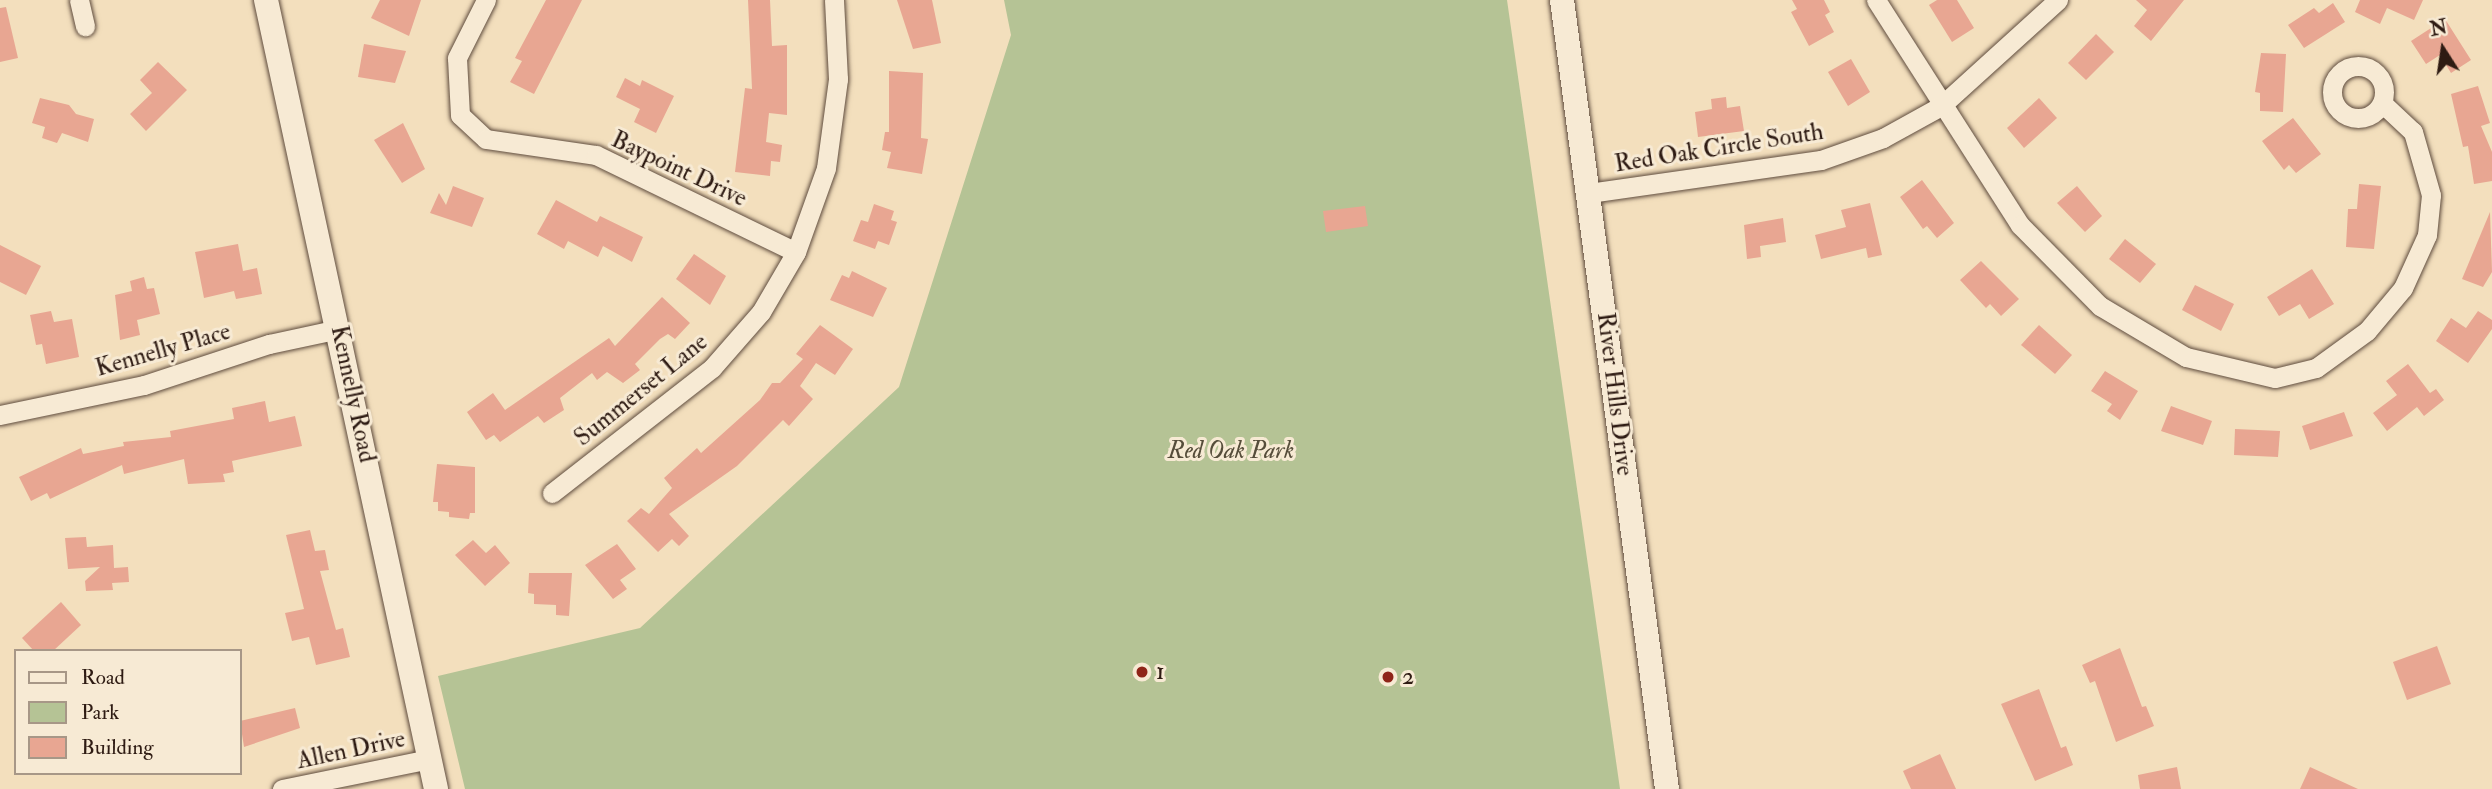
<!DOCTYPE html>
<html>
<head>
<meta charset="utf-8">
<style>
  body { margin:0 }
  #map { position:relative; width:2492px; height:789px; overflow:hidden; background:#f3dfbd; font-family:"IM FELL Double Pica",serif }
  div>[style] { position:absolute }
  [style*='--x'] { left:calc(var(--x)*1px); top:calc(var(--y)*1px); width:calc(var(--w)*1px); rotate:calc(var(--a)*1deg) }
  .green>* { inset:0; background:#b5c395 }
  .building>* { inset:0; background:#e8a692 }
  .roads { filter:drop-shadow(0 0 2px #5f4c3e) drop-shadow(0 0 2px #5f4c3e) }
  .minor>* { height:19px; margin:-9.5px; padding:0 9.5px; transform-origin:9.5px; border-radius:9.5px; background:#f7ead4 }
  .minor>.ring { margin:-9.5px; padding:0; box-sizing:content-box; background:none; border:19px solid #f7ead4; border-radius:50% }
  .tertiary>* { height:24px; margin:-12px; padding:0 12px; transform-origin:12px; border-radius:12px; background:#f7ead4 }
  .dots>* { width:19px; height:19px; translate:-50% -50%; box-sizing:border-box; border:4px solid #f7ead4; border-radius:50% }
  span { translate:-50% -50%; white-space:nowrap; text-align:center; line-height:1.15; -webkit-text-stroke:6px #f7ead4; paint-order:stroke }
  .street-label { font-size:24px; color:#2e1b13 }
  .park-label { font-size:24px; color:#564d3a; font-style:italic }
  .poi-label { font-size:24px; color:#2e1b13 }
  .left { translate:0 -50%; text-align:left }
  .legend { position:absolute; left:14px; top:649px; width:228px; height:126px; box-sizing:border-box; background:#f7ead4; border:2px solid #a79787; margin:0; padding:9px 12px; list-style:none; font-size:21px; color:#2e1b13 }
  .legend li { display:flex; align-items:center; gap:14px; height:35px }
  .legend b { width:35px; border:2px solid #a79787 }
  .north { position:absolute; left:2408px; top:14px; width:70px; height:70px; -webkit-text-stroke:5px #f7ead4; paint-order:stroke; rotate:348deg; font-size:19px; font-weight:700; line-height:28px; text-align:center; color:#2e1b13 }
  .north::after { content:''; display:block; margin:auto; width:24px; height:32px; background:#2e1b13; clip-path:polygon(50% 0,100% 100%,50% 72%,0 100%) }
</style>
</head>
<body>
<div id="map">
  <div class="green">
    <i style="clip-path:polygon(1004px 0,1507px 0,1620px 789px,465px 789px,438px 676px,640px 628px,899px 387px,1011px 35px)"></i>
  </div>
  <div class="building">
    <i style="clip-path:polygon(380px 0,421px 0,409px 36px,371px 18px)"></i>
    <i style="clip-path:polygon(546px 0,582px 0,534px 94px,510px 82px,522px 61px,515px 58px)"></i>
    <i style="clip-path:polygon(748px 0,770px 0,772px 46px,787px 45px,787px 115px,769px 113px,766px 142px,782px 145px,780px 162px,771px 161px,770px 176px,735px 172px,745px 88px,752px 89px)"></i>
    <i style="clip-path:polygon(897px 0,932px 0,941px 43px,913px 49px)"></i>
    <i style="clip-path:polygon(1792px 0,1824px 0,1830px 12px,1825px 15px,1834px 32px,1809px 46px,1791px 12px,1797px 9px)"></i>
    <i style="clip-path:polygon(1937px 0,1957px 0,1974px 28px,1952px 42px,1929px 5px)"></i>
    <i style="clip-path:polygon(2136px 0,2184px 0,2151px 41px,2134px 26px,2147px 10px)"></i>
    <i style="clip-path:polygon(2360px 0,2423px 0,2414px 20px,2387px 8px,2380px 24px,2355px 12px)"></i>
    <i style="clip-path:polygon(2333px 3px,2345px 22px,2304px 48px,2288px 25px,2314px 8px,2319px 13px)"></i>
    <i style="clip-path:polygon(6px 7px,18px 58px,0 62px,0 8px)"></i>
    <i style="clip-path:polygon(2445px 19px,2471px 60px,2451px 73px,2440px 55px,2426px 64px,2411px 41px)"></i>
    <i style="clip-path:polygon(2096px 34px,2114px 52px,2086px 80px,2068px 63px)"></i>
    <i style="clip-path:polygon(364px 44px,406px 51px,395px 83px,358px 77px)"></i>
    <i style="clip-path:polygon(2261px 53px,2286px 54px,2283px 112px,2260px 111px,2260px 93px,2255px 92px)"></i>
    <i style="clip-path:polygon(1851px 59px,1870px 92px,1848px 106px,1828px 72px)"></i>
    <i style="clip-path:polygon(158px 62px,187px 90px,146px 131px,130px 114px,152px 93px,140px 80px)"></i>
    <i style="clip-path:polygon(889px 71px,923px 73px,921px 138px,928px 139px,922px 174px,887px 168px,891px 152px,882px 150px,885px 132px,889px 132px)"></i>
    <i style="clip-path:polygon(625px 78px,640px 86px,642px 80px,674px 96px,656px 133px,634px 122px,640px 109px,616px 97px)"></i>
    <i style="clip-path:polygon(2478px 86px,2490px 123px,2481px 126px,2492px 152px,2492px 181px,2474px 184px,2468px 146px,2463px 147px,2451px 94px)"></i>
    <i style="clip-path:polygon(1726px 97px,1727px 108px,1740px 106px,1744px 131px,1698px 137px,1695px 112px,1712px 109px,1711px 99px)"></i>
    <i style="clip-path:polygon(40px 98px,69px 105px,76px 114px,94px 119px,88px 142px,62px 133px,57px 143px,42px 138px,45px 127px,32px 123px)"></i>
    <i style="clip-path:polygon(2039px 98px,2057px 118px,2024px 148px,2007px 128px)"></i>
    <i style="clip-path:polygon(2293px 118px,2321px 154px,2296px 173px,2289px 165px,2284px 170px,2262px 141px)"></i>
    <i style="clip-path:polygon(403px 123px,425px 169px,402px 183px,374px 140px)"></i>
    <i style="clip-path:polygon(1922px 180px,1954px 223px,1937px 238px,1927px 226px,1923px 229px,1900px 197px)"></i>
    <i style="clip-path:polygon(2359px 184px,2381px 186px,2374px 249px,2346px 247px,2348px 209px,2357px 209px)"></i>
    <i style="clip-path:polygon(453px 186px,484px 198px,472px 227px,430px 213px,439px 193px,446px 205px)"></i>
    <i style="clip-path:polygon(2077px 186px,2102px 216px,2085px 232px,2057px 203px)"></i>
    <i style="clip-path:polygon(556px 200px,597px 222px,600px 216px,643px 237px,632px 262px,603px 246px,598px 257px,568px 241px,564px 249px,537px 234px)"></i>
    <i style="clip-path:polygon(1870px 203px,1882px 255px,1868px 258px,1866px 248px,1821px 259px,1815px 235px,1846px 227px,1841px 210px)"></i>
    <i style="clip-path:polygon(874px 204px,894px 211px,891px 220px,897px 222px,889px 245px,878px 241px,875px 249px,853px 241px,861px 220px,868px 222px)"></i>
    <i style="clip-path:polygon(1365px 206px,1368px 226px,1326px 232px,1323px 211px)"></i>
    <i style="clip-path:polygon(2490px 212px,2492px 272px,2483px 287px,2462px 279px)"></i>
    <i style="clip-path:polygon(1783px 218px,1786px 242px,1760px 246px,1761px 257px,1747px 259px,1744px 225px)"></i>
    <i style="clip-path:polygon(2125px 239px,2156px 264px,2140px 283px,2109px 259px)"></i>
    <i style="clip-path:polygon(238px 244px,243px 271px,257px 268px,262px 294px,236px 299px,234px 291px,204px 298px,195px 252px)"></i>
    <i style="clip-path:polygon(0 245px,41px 266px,26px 295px,0 282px)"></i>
    <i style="clip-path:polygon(694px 254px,726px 276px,710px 305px,676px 279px)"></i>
    <i style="clip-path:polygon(1981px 261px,2019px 299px,2001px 316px,1990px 304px,1986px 308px,1960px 280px)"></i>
    <i style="clip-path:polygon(2312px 269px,2334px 304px,2309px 319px,2300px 304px,2279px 316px,2267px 297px)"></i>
    <i style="clip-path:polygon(852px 271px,887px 288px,873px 317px,830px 300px,842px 275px,849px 278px)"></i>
    <i style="clip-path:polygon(144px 277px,147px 289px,154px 288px,160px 314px,137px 320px,140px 335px,120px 340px,115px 295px,132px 291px,130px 281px)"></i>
    <i style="clip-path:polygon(2195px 285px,2234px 304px,2221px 331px,2182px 310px)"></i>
    <i style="clip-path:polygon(662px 297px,690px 323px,675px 339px,668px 334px,660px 339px,635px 364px,640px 370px,623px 383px,607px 372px,597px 380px,592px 373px,560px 398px,564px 410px,544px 423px,538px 416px,500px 442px,494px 435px,486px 440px,467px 412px,493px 393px,505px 410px,609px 338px,615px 346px)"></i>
    <i style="clip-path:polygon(51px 311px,54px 322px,72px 319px,79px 357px,46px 364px,42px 344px,36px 345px,30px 315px)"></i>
    <i style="clip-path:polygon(2478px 311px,2492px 320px,2492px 329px,2468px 363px,2436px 341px,2451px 318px,2466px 328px)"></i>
    <i style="clip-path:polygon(820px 325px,853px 349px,835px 375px,816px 363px,800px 386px,813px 399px,789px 426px,783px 420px,737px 466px,669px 514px,689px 536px,679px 546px,672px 539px,658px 552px,627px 521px,641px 508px,649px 514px,672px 488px,664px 478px,697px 448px,701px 453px,760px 400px,772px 383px,780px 383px,803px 359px,796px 354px)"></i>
    <i style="clip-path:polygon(2039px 325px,2072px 355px,2055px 374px,2021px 345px)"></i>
    <i style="clip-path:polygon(2408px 364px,2430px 393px,2436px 389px,2444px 400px,2424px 416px,2417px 407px,2387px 431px,2373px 413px,2397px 395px,2386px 381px)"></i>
    <i style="clip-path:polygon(2105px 371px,2138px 391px,2120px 420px,2107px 411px,2112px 404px,2091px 391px)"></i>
    <i style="clip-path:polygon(265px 401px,269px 422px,295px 416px,302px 446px,232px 461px,234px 472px,223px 474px,225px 482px,188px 484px,184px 459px,124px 474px,122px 465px,50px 499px,47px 493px,31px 501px,19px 477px,81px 448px,83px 454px,124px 446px,123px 442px,171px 437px,170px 431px,234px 419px,232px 408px)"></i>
    <i style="clip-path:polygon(2171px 406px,2212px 421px,2203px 445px,2161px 431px)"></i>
    <i style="clip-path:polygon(2344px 412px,2353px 436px,2310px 450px,2302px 426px)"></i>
    <i style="clip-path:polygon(2235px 429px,2280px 431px,2278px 457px,2234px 455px)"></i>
    <i style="clip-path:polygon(437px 464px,475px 467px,475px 513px,470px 513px,469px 519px,449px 517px,449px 512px,438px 511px,438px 502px,433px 502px)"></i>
    <i style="clip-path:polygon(310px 530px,315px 551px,325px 550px,329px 570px,320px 571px,336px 630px,343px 628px,350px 657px,316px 665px,309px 637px,292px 641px,285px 613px,304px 609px,286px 535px)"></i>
    <i style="clip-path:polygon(86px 537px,87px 547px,113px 545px,114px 568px,128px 567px,129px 582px,112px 583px,113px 590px,86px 591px,85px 581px,100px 567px,68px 569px,65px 538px)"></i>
    <i style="clip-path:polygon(473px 540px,486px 553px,495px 545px,510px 563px,485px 586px,455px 555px)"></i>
    <i style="clip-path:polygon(617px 544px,636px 569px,620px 580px,627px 589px,613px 599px,585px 565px)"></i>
    <i style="clip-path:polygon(529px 573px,572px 573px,569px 616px,556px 615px,556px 605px,534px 604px,534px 594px,528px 593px)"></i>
    <i style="clip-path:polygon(61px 602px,81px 625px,53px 651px,34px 651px,22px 638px)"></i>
    <i style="clip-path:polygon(2437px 646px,2451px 684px,2407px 700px,2393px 662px)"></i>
    <i style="clip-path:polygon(2120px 648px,2142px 707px,2146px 706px,2154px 726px,2116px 742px,2095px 681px,2090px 683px,2082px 665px)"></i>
    <i style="clip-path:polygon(2039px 689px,2061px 748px,2066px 746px,2073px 765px,2035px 781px,2001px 704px)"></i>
    <i style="clip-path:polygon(295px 708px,300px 728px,244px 747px,240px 721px)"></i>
    <i style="clip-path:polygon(1940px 754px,1956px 789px,1911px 789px,1903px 771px)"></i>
    <i style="clip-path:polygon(2177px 767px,2181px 789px,2140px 789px,2138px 775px)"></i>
    <i style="clip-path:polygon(2310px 767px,2358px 789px,2300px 789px)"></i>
  </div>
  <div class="roads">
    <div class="minor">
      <i style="--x:79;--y:0;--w:27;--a:77"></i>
      <i style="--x:486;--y:0;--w:65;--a:116.6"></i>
      <i style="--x:457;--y:58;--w:57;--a:87"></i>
      <i style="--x:460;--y:115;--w:35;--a:43"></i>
      <i style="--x:486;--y:139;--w:111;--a:8.3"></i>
      <i style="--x:596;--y:155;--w:222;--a:25.9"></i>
      <i style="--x:1876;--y:0;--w:267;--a:57.4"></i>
      <i style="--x:2020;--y:225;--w:114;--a:45.4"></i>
      <i style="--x:2100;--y:306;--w:100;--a:30.7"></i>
      <i style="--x:2186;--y:357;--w:91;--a:13.3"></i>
      <i style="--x:2275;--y:378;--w:42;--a:-13.7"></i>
      <i style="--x:2316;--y:368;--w:63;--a:-36"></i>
      <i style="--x:2367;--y:331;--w:56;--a:-50.1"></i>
      <i style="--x:2403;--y:288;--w:58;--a:-65.6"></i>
      <i style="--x:2427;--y:235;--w:40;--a:-84.3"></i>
      <i style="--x:2431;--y:195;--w:66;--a:-105.9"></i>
      <i style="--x:2413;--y:132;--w:42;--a:-136.9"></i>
      <i class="ring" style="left:2332px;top:66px;width:33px;height:33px"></i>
      <i style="--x:1589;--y:193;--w:234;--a:-8.1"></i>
      <i style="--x:1821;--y:160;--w:66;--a:-19.5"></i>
      <i style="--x:1883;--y:138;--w:66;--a:-28.9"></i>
      <i style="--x:1941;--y:106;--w:158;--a:-42.2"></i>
      <i style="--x:0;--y:415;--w:147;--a:-11.8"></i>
      <i style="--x:144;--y:385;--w:132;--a:-18.2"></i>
      <i style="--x:269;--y:344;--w:72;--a:-12.1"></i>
      <i style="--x:552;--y:493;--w:203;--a:-38"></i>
      <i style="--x:712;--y:368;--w:74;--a:-48.8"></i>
      <i style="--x:761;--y:312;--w:69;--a:-59.7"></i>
      <i style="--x:796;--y:252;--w:89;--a:-70.3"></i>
      <i style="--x:826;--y:168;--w:90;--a:-82.3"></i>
      <i style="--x:838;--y:79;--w:79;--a:-92.9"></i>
      <i style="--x:282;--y:789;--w:151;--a:-11.5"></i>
    </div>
    <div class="tertiary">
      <i style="--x:266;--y:0;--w:807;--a:77.84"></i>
      <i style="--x:1562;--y:0;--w:796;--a:82.42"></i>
    </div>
  </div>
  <div class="dots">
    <i style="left:1142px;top:672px;background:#8f2418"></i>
    <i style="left:1388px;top:677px;background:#8f2418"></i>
  </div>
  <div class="street-label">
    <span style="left:1719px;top:148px;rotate:-9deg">Red Oak Circle South</span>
    <span style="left:679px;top:169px;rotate:25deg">Baypoint Drive</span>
    <span style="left:163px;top:350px;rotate:-16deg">Kennelly Place</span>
    <span style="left:641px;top:390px;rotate:-39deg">Summerset Lane</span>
    <span style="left:353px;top:394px;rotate:78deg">Kennelly Road</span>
    <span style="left:1615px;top:394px;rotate:83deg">River Hills Drive</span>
    <span style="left:351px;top:750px;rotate:-12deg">Allen Drive</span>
  </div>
  <div class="park-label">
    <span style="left:1231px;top:451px">Red Oak Park</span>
  </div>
  <div class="poi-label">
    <span class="left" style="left:1156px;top:672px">1</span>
    <span class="left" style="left:1402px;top:677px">2</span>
  </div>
  <ul class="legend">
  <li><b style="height:9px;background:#f7ead4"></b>Road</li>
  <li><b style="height:19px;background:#b5c395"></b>Park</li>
  <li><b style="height:19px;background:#e8a692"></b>Building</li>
  </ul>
  <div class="north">N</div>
</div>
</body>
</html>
